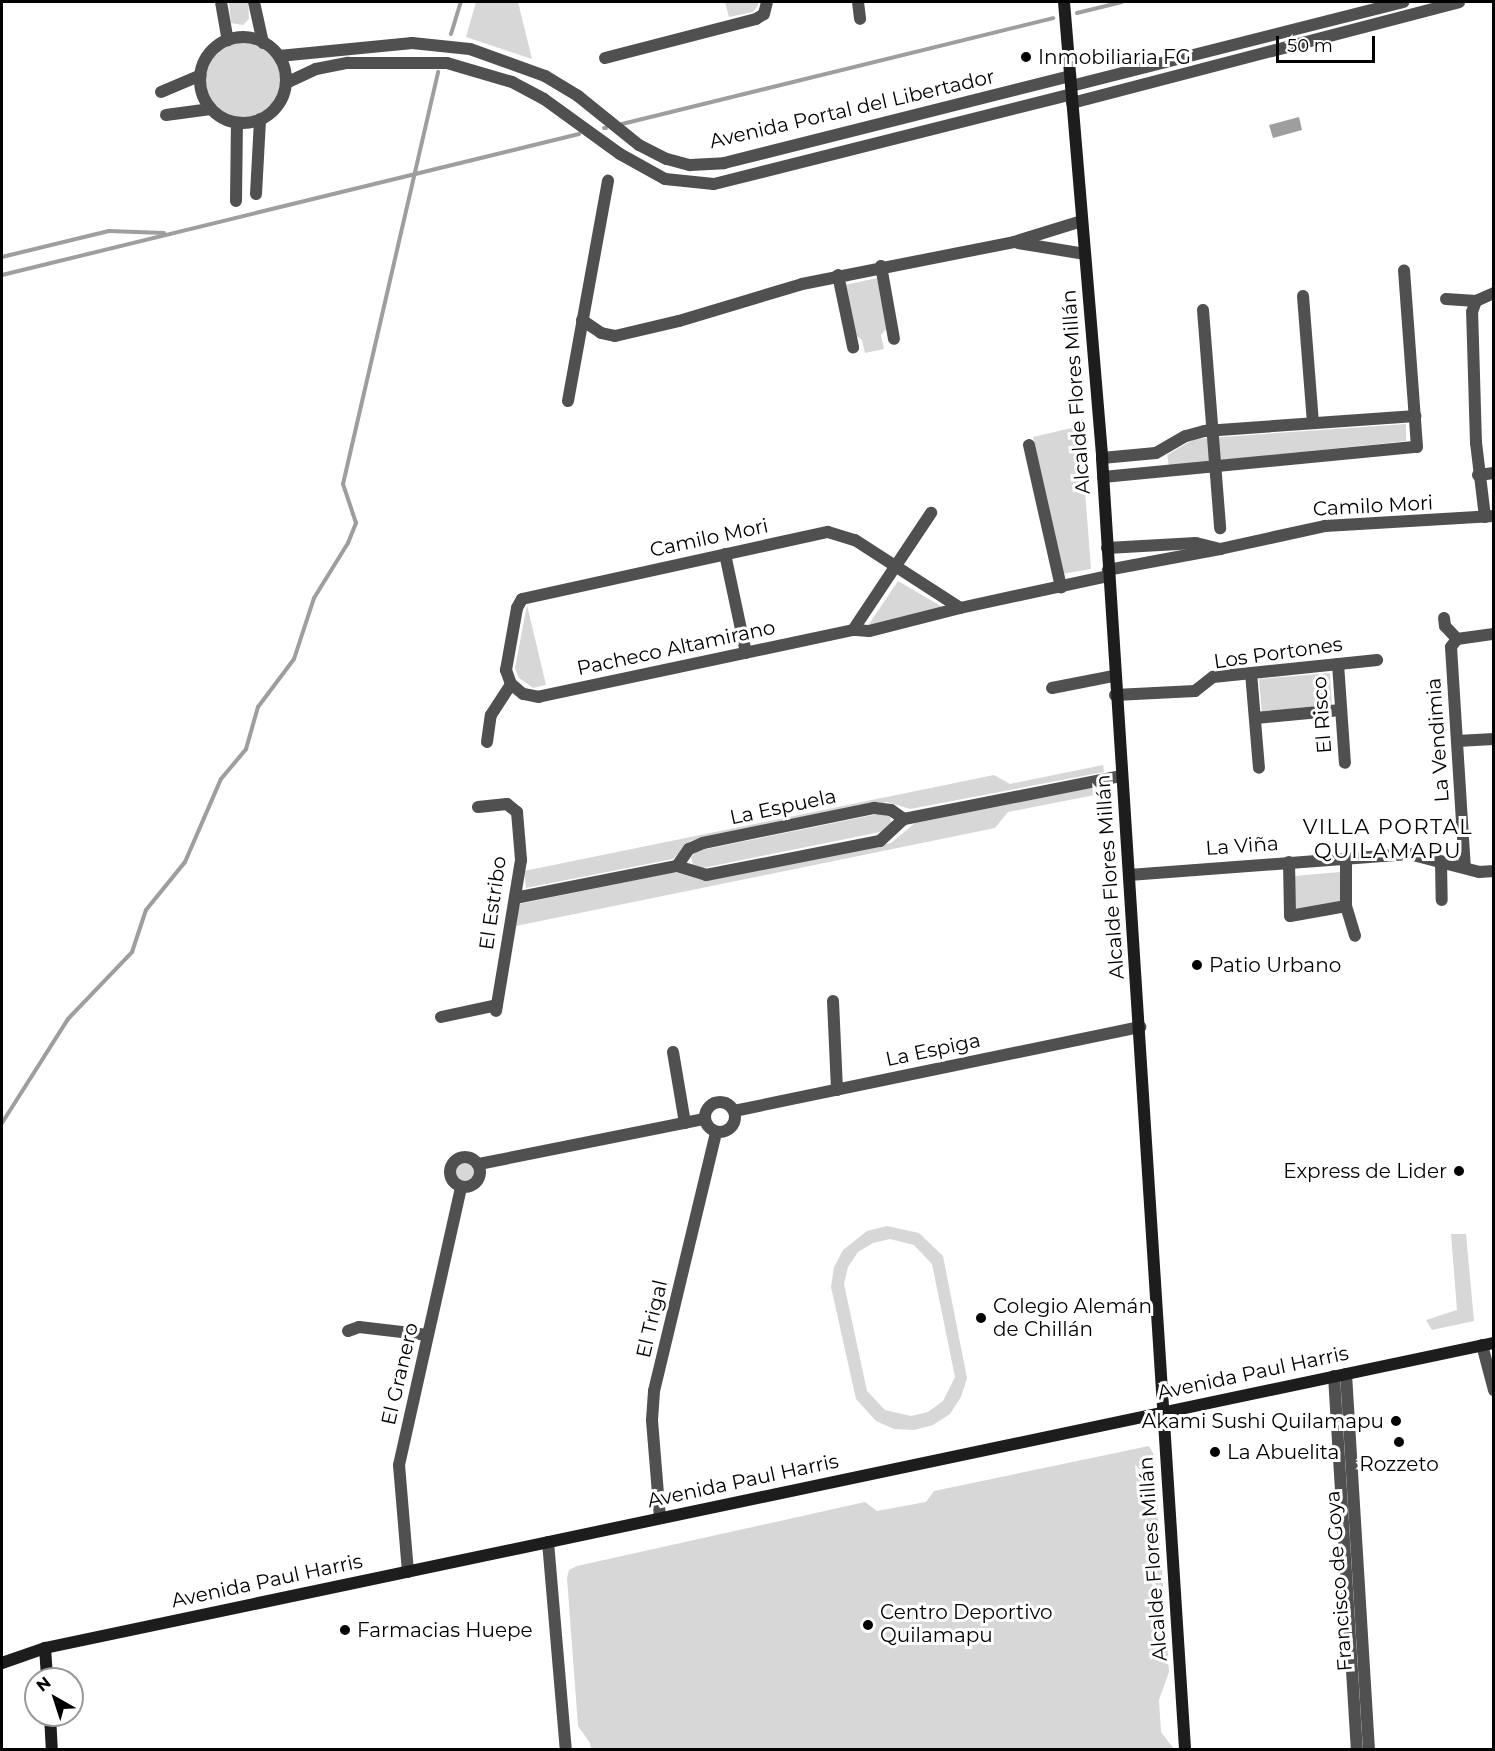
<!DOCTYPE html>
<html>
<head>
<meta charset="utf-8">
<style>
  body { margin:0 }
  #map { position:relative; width:1495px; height:1751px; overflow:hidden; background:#fff; font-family:Montserrat,sans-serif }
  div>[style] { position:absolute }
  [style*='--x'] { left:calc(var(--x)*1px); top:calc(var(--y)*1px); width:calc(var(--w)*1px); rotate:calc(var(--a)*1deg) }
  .green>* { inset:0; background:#d7d7d7 }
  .round { border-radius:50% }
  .water>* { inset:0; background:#9e9e9e }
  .stream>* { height:4px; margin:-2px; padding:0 2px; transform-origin:2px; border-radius:2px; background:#9e9e9e }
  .street>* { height:12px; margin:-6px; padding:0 6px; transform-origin:6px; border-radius:6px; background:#505050 }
  .street>.ring { margin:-6px; padding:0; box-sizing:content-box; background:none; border:12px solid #505050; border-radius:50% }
  .secondary>* { height:12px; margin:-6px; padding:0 6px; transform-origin:6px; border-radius:6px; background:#1d1d1d }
  .dots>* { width:16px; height:16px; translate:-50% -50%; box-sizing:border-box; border:3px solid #fff; border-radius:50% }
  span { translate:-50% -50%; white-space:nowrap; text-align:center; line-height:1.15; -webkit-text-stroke:6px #fff; paint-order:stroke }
  .poi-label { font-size:20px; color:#000 }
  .left { translate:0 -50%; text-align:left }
  .right { translate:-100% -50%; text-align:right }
  .street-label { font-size:20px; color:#000 }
  .neighbourhood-label { font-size:21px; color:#000; letter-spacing:1.5px }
  .frame { position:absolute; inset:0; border:3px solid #000; pointer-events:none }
  .north { position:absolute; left:24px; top:1667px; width:60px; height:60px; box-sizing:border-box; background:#fff; border:2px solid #999; border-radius:50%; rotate:321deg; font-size:16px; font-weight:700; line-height:24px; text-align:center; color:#000 }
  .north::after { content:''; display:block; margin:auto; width:21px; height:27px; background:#000; clip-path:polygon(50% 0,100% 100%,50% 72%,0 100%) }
  .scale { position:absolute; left:1276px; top:36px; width:99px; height:27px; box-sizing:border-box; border:3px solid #000; border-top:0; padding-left:8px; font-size:18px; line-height:21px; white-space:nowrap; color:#000; -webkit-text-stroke:4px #fff; paint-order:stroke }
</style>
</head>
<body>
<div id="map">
  <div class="green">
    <i style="clip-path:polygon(229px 2px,248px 2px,249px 19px,243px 25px,231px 23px)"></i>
    <i style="clip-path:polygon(476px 2px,518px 2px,532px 59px,466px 37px)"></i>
    <i style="clip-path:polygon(725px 2px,758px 2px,758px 5px,753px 12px,729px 17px)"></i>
    <i class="round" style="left:205px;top:41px;width:78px;height:78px"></i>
    <i style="clip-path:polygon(877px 278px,887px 328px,881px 335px,884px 349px,865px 353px,862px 340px,854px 334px,845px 285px)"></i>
    <i style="clip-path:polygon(1406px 424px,1406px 441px,1169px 466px,1167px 455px,1194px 439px)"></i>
    <i style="clip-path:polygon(1080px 426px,1091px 569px,1062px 574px,1033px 437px)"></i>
    <i style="clip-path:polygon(898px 581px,946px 609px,867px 627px)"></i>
    <i style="clip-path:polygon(527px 605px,546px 685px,533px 688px,519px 678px,515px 668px)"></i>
    <i style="clip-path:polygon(1330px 673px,1332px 707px,1262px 713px,1259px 679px)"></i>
    <i style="clip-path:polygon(1103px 765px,1104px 772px,910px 809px,887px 802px,690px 841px,673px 859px,526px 888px,524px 871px,994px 775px,1010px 784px)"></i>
    <i style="clip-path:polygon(1105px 785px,1105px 793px,1008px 812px,995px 828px,516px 926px,519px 904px,675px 872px,702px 880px,891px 843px,915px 823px)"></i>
    <i style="clip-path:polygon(883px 813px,890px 816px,892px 825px,885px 831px,698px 869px,693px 865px,691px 857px,697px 851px)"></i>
    <i style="clip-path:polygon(1340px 872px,1340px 903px,1295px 910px,1294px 876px)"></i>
    <i class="round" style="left:454px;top:1161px;width:22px;height:22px"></i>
    <i style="clip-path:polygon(evenodd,887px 1226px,919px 1233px,943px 1256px,967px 1378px,961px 1397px,950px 1414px,933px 1425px,914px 1430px,894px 1429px,876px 1421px,856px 1399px,831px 1287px,834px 1267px,843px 1250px,867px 1231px,887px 1226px,890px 1239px,914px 1245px,932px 1264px,955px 1377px,943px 1401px,928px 1412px,911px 1416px,885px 1410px,867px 1391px,844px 1284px,848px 1267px,858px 1252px,873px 1243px,890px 1239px)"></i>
    <i style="clip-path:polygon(1451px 1234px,1466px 1234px,1474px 1321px,1432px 1330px,1426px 1320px,1457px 1310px)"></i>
    <i style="clip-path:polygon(1149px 1446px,1154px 1455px,1169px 1672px,1159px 1700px,1161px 1732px,1174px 1749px,591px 1750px,590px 1743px,578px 1726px,567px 1578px,569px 1570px,577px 1566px,865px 1502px,877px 1511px,926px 1502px,934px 1491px)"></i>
  </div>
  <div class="water">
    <i style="clip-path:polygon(1299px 117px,1302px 130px,1273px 138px,1269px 125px)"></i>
  </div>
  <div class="stream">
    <i style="--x:1077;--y:13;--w:46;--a:-13.7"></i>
    <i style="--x:451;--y:34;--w:34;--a:-73"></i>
    <i style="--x:622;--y:124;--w:444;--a:-13.8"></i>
    <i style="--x:604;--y:128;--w:2;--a:0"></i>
    <i style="--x:2;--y:257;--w:110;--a:-13.7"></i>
    <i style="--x:109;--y:231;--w:55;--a:2.1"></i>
    <i style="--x:2;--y:275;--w:594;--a:-13.73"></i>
    <i style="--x:2;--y:1123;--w:123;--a:-57.6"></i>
    <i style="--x:68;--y:1019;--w:93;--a:-46.3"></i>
    <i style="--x:132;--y:952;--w:44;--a:-71.6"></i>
    <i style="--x:146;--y:910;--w:62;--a:-50.9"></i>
    <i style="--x:185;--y:862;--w:90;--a:-66.6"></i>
    <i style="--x:221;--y:779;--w:39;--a:-50"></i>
    <i style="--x:246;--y:749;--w:44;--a:-74.1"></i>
    <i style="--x:258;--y:707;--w:60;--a:-53.1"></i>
    <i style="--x:294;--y:659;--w:64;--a:-71.8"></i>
    <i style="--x:314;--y:598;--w:65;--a:-58.3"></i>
    <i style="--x:348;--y:543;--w:22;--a:-68"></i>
    <i style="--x:356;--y:523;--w:41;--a:-108.4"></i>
    <i style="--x:343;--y:484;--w:423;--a:-77"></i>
  </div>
  <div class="street">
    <i style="--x:221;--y:2;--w:39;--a:80"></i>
    <i style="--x:254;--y:2;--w:42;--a:77.6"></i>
    <i style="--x:858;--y:2;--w:17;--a:83"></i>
    <i class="ring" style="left:200px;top:37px;width:74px;height:74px"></i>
    <i style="--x:279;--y:56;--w:134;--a:-5.6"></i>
    <i style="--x:412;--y:43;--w:58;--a:5.9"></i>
    <i style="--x:470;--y:49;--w:80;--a:19.8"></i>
    <i style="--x:545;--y:76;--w:39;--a:31"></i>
    <i style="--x:578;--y:96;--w:78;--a:38.8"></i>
    <i style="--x:639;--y:145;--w:31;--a:27"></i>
    <i style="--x:667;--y:159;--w:24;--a:15"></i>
    <i style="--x:690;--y:165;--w:34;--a:-3"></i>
    <i style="--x:724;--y:163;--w:357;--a:-14.1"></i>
    <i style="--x:605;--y:58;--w:156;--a:-14.5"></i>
    <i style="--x:756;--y:19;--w:9;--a:-32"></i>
    <i style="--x:764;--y:14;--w:12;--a:-76"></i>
    <i style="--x:286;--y:83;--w:33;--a:-25"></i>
    <i style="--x:316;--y:69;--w:33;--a:-11"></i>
    <i style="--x:348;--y:63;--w:99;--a:0"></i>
    <i style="--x:447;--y:63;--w:68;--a:16.3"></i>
    <i style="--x:512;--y:82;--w:36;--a:28"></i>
    <i style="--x:544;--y:99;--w:94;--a:35.9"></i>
    <i style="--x:620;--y:154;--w:51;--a:29.1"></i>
    <i style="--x:665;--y:179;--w:49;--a:5.8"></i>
    <i style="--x:714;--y:184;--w:368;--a:-14.1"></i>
    <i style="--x:1071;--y:86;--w:343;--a:-14.2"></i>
    <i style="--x:161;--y:92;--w:43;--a:-23"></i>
    <i style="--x:1072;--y:103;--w:400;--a:-14.6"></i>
    <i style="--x:166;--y:115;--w:45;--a:-7.6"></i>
    <i style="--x:256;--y:194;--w:75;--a:-86.9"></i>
    <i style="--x:236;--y:201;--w:78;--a:-89.3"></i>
    <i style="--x:1018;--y:243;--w:68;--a:9.3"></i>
    <i style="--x:881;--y:266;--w:74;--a:79.9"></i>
    <i style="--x:838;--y:275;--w:74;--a:78.2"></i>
    <i style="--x:1303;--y:296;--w:127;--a:85.5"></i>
    <i style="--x:1446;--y:299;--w:30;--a:4"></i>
    <i style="--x:1203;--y:310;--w:219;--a:85.5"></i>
    <i style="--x:582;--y:320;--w:23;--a:34"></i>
    <i style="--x:601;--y:333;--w:14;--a:12"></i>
    <i style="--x:615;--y:336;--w:66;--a:-13.2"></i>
    <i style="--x:679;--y:321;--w:128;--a:-16.7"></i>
    <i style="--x:802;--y:284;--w:216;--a:-11.2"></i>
    <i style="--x:1014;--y:242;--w:71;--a:-17.2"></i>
    <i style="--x:568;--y:401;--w:224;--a:-79.7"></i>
    <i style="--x:1029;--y:445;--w:146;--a:77.3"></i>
    <i style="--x:1102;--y:458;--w:54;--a:-5.3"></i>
    <i style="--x:1156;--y:453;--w:34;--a:-30"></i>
    <i style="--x:1186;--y:436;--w:20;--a:-15"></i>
    <i style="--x:1205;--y:431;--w:211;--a:-4.1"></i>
    <i style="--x:1478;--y:475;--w:16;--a:-7"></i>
    <i style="--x:1103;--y:477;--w:315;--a:-5.5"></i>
    <i style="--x:1417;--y:447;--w:177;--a:-94.2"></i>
    <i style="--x:1485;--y:517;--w:75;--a:-96.9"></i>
    <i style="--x:1476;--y:443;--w:131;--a:-91.7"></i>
    <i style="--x:1472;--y:312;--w:12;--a:-70"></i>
    <i style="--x:1476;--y:301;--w:20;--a:-24"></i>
    <i style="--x:1107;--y:548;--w:89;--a:-3.2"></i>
    <i style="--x:1196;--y:543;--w:25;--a:14"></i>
    <i style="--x:1220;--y:549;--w:114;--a:169.4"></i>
    <i style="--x:1220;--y:549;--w:107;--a:-12.4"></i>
    <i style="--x:1325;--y:526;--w:169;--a:-3.4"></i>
    <i style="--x:725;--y:554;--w:101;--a:78"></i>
    <i style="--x:960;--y:608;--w:94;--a:165.8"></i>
    <i style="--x:869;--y:631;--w:16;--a:-176"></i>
    <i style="--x:853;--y:630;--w:321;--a:168"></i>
    <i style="--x:539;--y:697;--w:16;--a:-169"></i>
    <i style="--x:523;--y:694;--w:16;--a:-140"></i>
    <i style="--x:511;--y:684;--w:15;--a:-110"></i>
    <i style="--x:506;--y:670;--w:63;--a:-79.9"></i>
    <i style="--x:517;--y:608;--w:10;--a:-61"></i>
    <i style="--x:522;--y:599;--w:313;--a:-12.4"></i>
    <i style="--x:828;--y:532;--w:28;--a:17"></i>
    <i style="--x:855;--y:540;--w:125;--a:32.9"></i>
    <i style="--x:960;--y:608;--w:151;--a:-12.2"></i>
    <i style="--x:1444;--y:618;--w:8;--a:83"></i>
    <i style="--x:1445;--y:626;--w:18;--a:47"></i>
    <i style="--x:853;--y:630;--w:141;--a:-56.3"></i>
    <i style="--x:1457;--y:639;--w:10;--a:127"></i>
    <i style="--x:1451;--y:647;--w:220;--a:86.4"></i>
    <i style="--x:1457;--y:639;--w:37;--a:-8"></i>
    <i style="--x:1338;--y:664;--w:99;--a:86"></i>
    <i style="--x:1251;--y:673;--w:95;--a:85.2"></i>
    <i style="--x:1052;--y:688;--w:63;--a:-11"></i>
    <i style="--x:1115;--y:695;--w:80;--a:-2.9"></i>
    <i style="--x:1195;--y:691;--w:23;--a:-38"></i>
    <i style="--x:1213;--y:677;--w:165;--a:-5.9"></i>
    <i style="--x:1255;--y:718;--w:86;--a:-5.3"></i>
    <i style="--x:1457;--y:741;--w:37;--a:-3"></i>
    <i style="--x:487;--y:742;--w:27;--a:-82"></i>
    <i style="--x:491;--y:715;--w:37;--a:-57"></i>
    <i style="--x:478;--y:807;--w:29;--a:-6"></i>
    <i style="--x:507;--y:804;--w:13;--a:39"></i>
    <i style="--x:517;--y:812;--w:48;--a:85.2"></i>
    <i style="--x:521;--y:860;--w:153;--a:99.4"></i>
    <i style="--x:1441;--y:861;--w:39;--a:89"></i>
    <i style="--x:1289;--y:862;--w:54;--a:88.9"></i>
    <i style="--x:1290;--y:916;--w:57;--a:-10.1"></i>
    <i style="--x:1346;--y:906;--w:48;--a:-90"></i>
    <i style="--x:677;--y:866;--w:21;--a:-55"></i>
    <i style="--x:689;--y:849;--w:15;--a:-23"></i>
    <i style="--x:703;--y:843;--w:175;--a:-11.6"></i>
    <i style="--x:874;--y:808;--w:17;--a:7"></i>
    <i style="--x:891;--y:810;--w:16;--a:35"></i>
    <i style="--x:1129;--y:875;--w:281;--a:-4.3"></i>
    <i style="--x:1409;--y:854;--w:72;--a:14.4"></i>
    <i style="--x:1479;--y:872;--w:15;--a:-4"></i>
    <i style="--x:515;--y:898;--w:165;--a:-11.2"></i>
    <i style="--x:677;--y:866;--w:30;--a:17"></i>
    <i style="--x:706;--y:875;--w:177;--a:-11.1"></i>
    <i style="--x:880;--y:841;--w:33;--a:-43"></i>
    <i style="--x:904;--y:819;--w:222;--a:-11.2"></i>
    <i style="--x:1346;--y:906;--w:31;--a:73"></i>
    <i style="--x:833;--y:1001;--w:89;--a:87.4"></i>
    <i style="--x:441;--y:1017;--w:57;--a:-12.1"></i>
    <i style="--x:673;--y:1052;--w:72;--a:80.4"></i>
    <i class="ring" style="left:705px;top:1102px;width:18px;height:18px"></i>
    <i style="--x:734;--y:1111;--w:415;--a:-11.7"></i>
    <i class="ring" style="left:450px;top:1157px;width:18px;height:18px"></i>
    <i style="--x:479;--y:1164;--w:230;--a:-11.3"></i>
    <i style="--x:348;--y:1331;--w:12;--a:-20"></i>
    <i style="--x:359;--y:1327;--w:69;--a:6.6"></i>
    <i style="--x:1482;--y:1345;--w:47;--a:75.1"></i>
    <i style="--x:1346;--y:1374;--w:377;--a:86.5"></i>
    <i style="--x:1334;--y:1376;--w:375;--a:86.5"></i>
    <i style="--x:660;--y:1518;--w:98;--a:-94.7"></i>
    <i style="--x:652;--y:1420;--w:29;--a:-86"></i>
    <i style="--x:654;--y:1391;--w:266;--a:-76.5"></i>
    <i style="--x:548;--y:1542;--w:209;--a:85.1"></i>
    <i style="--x:408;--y:1572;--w:107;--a:-94.8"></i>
    <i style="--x:399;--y:1465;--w:285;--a:-77.4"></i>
  </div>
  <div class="secondary">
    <i style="--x:1064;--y:2;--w:458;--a:85.2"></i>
    <i style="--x:1102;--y:458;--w:1295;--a:86.32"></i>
    <i style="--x:45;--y:1648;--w:31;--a:86"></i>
    <i style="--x:2;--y:1663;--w:46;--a:-19.2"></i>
    <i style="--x:45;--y:1648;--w:1481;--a:-11.89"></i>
    <i style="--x:50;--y:1715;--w:35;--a:87"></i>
  </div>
  <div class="dots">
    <i style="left:1026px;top:57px;background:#000"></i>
    <i style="left:1197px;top:965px;background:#000"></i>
    <i style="left:1459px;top:1171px;background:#000"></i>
    <i style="left:981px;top:1318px;background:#000"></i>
    <i style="left:1396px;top:1421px;background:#000"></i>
    <i style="left:1399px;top:1442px;background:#000"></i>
    <i style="left:1215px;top:1452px;background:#000"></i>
    <i style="left:868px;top:1625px;background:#000"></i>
    <i style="left:345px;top:1630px;background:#000"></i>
  </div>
  <div class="poi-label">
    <span class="left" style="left:1038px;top:57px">Inmobiliaria FG</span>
    <span class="left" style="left:1209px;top:965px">Patio Urbano</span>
    <span class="right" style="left:1447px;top:1171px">Express de Lider</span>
    <span class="left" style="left:993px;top:1318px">Colegio Alemán<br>de Chillán</span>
    <span class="right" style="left:1384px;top:1421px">Akami Sushi Quilamapu</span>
    <span class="left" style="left:1227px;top:1452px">La Abuelita</span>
    <span style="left:1399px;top:1464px">Rozzeto</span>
    <span class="left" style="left:880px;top:1624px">Centro Deportivo<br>Quilamapu</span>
    <span class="left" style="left:357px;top:1630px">Farmacias Huepe</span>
  </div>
  <div class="street-label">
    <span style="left:852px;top:109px;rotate:-13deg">Avenida Portal del Libertador</span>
    <span style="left:1076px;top:392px;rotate:-94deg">Alcalde Flores Millán</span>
    <span style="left:1373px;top:506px;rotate:-3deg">Camilo Mori</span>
    <span style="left:709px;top:538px;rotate:-12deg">Camilo Mori</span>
    <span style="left:676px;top:648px;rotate:-12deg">Pacheco Altamirano</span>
    <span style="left:1278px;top:653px;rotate:-8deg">Los Portones</span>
    <span style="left:1322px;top:715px;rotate:-94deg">El Risco</span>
    <span style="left:1438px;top:740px;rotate:-94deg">La Vendimia</span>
    <span style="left:783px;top:807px;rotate:-12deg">La Espuela</span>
    <span style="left:1242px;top:846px;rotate:-4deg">La Viña</span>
    <span style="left:1110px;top:877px;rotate:-94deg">Alcalde Flores Millán</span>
    <span style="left:493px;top:903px;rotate:-82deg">El Estribo</span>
    <span style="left:933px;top:1050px;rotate:-12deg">La Espiga</span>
    <span style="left:652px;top:1319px;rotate:-77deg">El Trigal</span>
    <span style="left:1253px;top:1373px;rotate:-12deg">Avenida Paul Harris</span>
    <span style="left:400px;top:1374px;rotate:-77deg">El Granero</span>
    <span style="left:743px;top:1481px;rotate:-12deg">Avenida Paul Harris</span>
    <span style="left:1153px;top:1559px;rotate:-94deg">Alcalde Flores Millán</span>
    <span style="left:267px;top:1581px;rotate:-12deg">Avenida Paul Harris</span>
    <span style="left:1339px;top:1581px;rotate:-94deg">Francisco de Goya</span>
  </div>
  <div class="neighbourhood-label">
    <span style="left:1388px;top:839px">VILLA PORTAL<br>QUILAMAPU</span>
  </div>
  <div class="frame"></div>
  <div class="north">N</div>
  <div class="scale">50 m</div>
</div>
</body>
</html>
